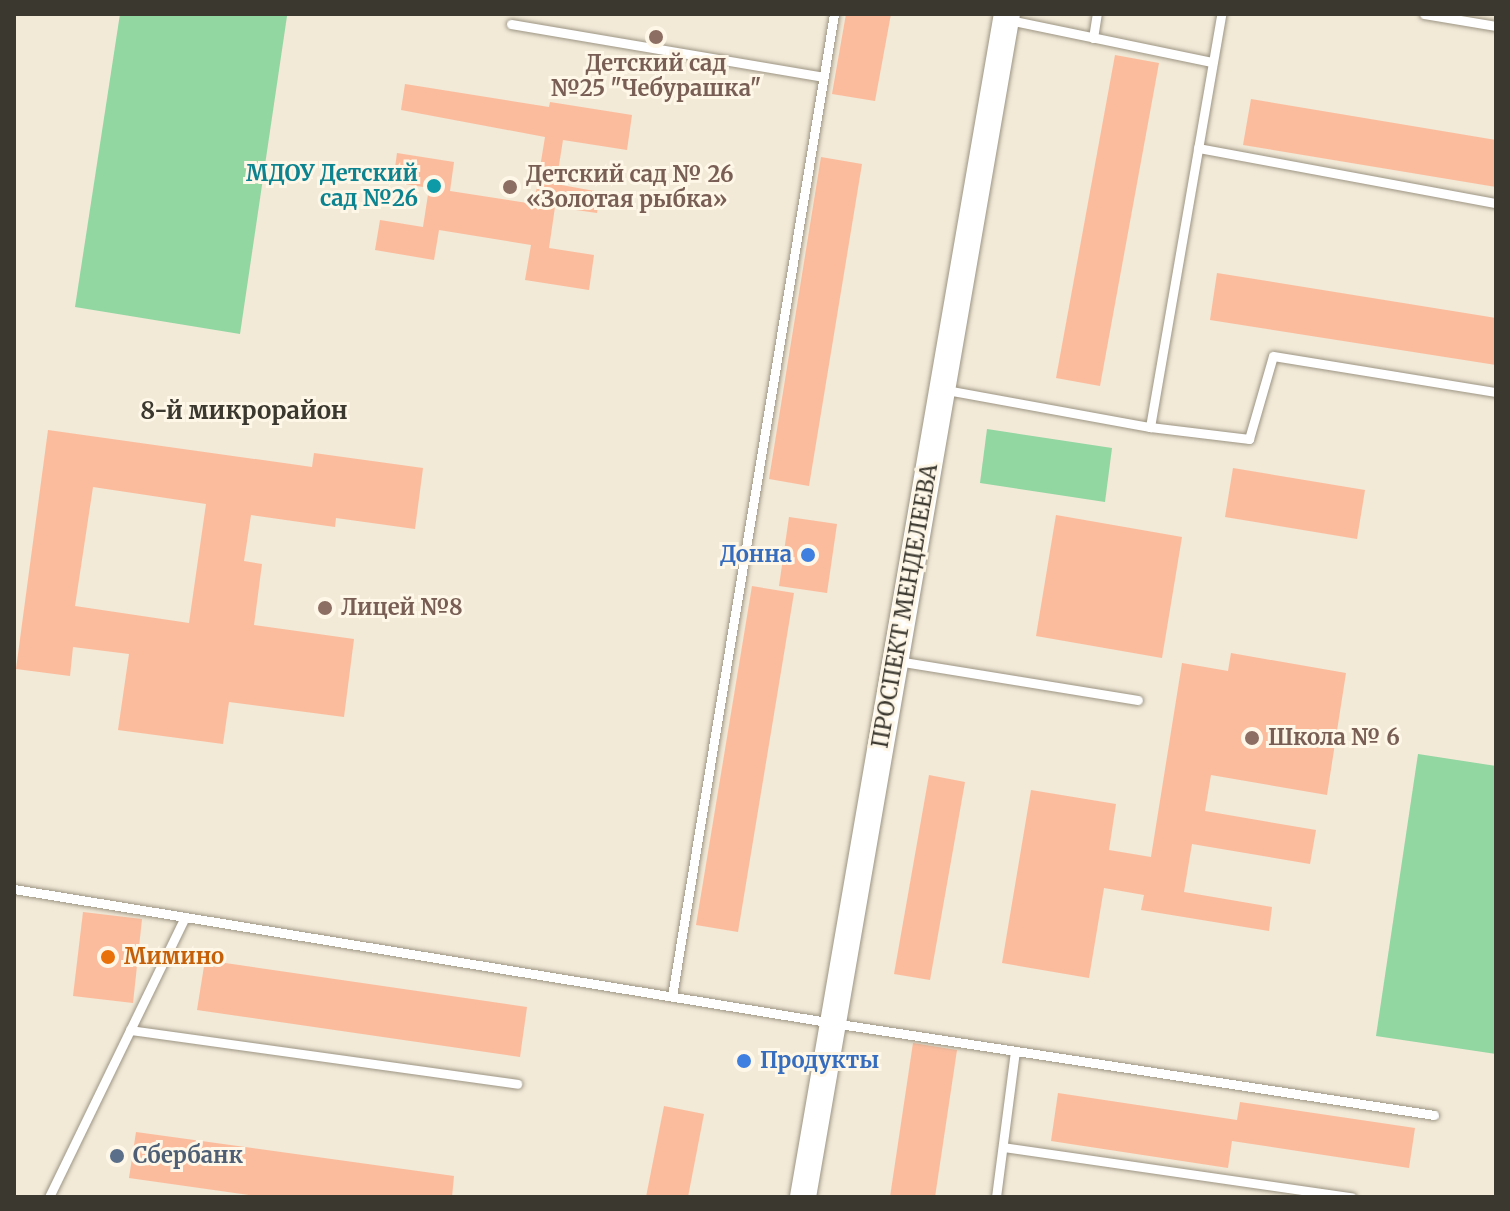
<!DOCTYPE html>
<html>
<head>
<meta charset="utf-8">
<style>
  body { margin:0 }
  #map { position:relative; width:1510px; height:1211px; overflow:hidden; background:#f2e9d7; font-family:Merriweather,serif }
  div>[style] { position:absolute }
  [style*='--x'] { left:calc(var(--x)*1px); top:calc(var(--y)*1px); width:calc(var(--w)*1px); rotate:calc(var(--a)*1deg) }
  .green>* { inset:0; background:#92d6a2 }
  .building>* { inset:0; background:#fbbc9d }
  .roads { filter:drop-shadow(0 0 2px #9d9584) drop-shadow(0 0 2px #9d9584) }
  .lane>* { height:9px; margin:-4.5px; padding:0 4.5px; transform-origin:4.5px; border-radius:4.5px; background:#fff }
  .secondary>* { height:26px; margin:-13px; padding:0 13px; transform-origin:13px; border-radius:13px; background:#fff }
  .dots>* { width:22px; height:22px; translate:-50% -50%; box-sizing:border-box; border:4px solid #fef7e8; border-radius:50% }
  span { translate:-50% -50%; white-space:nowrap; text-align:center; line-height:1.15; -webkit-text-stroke:6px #fef7e8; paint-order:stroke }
  .education-label { font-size:22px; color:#785e54; font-weight:700 }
  .left { translate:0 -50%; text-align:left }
  .culture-label { font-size:22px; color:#0d838f; font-weight:700 }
  .right { translate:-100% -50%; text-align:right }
  .shop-label { font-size:22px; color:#366cbe; font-weight:700 }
  .street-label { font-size:22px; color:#3b3830 }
  .food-label { font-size:22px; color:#c56008; font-weight:700 }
  .service-label { font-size:22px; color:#4e5e75; font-weight:700 }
  .neighbourhood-label { font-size:24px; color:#3b3830; font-weight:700 }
  .frame { position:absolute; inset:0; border:16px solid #3b3830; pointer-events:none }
</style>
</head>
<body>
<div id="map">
  <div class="green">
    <i style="clip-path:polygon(120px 14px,287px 16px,240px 334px,75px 307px)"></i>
    <i style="clip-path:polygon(987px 429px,1112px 448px,1105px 502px,980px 483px)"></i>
    <i style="clip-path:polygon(1418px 754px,1496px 766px,1496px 1054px,1376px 1036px)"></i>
  </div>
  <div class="building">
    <i style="clip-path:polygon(846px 14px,891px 14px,875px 101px,832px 94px)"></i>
    <i style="clip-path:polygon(1115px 55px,1159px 63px,1100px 386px,1056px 378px)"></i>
    <i style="clip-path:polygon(405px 84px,549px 107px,550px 102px,632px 115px,627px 150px,563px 140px,556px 184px,600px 192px,597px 213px,555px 207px,549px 248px,594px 255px,589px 290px,525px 280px,531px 245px,439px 230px,434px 260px,375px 250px,380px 220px,423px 227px,429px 188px,393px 182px,397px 153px,454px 162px,450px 191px,534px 204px,545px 137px,401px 110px)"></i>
    <i style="clip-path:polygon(1251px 99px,1496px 140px,1496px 187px,1243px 145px)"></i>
    <i style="clip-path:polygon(821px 157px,862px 164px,809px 486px,769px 479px)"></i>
    <i style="clip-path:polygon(1217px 273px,1496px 318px,1496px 365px,1210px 320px)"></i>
    <i style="clip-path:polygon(evenodd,48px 430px,312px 467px,314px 453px,423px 468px,415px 529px,336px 518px,335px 527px,251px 515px,244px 561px,262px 564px,254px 625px,354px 639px,344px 717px,229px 702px,223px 744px,118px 730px,129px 654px,73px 647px,70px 676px,16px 669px,48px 430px,93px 487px,206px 504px,189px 623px,75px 606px,93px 487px)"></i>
    <i style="clip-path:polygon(1233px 468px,1365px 490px,1357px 539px,1225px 517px)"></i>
    <i style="clip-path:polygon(1056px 515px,1182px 537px,1162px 658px,1036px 636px)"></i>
    <i style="clip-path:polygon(789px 517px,837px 524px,827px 593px,779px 586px)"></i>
    <i style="clip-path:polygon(752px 586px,794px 593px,738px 932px,696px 925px)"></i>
    <i style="clip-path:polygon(1231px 653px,1346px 673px,1327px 795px,1211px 775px,1205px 811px,1316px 830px,1310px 864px,1192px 844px,1184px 892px,1272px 907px,1269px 931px,1141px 910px,1144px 895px,1104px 888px,1089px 978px,1002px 963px,1031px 790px,1116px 804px,1109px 850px,1151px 857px,1182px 663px,1228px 671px)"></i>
    <i style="clip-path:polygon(929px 775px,965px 782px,930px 980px,894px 974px)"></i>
    <i style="clip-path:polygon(83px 912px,142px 919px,133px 1003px,73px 996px)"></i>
    <i style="clip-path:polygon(205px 960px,527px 1007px,520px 1057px,197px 1010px)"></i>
    <i style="clip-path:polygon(913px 1043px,957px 1050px,935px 1197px,890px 1197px)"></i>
    <i style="clip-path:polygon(1058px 1093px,1237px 1120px,1240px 1102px,1415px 1128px,1409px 1168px,1232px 1141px,1228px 1168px,1051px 1141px)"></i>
    <i style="clip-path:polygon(664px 1106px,704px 1114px,688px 1197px,646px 1197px)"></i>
    <i style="clip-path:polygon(136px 1132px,454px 1176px,452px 1197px,263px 1197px,129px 1178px)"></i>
  </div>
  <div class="roads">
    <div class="lane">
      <i style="--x:1424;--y:14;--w:73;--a:9.5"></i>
      <i style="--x:1009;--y:20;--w:207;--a:11.7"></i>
      <i style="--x:511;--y:24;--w:316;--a:9.6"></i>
      <i style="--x:1093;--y:38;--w:24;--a:-81"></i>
      <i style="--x:1198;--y:148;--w:303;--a:10.5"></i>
      <i style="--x:946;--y:390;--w:207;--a:10.3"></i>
      <i style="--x:1150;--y:427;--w:419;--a:-80.2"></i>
      <i style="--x:1150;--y:427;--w:100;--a:6.9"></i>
      <i style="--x:1249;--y:439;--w:86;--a:-73.9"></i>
      <i style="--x:1273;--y:356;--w:226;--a:9.2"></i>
      <i style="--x:897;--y:661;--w:244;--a:9.2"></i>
      <i style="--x:14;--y:889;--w:830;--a:9.29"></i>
      <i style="--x:833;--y:1023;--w:608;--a:8.7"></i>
      <i style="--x:672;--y:996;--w:995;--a:-80.63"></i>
      <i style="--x:130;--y:1030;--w:391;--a:7.9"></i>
      <i style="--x:1003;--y:1147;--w:352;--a:8.2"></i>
      <i style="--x:49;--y:1197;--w:311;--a:-64.1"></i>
      <i style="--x:996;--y:1197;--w:147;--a:-82.6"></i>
    </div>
    <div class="secondary">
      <i style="--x:803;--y:1197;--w:1200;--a:-80.22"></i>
    </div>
  </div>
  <div class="dots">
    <i style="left:656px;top:37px;background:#8d6e63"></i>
    <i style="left:434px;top:186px;background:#0f9aa8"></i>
    <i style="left:510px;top:187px;background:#8d6e63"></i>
    <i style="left:808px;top:555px;background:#3f7fe0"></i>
    <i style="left:325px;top:608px;background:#8d6e63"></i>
    <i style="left:1252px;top:738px;background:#8d6e63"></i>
    <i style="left:108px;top:957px;background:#e8710a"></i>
    <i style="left:744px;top:1061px;background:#3f7fe0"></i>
    <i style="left:117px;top:1156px;background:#5c6f8a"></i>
  </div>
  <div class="education-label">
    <span style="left:656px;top:76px">Детский сад<br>№25 "Чебурашка"</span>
    <span class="left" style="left:526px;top:187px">Детский сад № 26<br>«Золотая рыбка»</span>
    <span class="left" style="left:341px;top:608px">Лицей №8</span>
    <span class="left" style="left:1268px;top:738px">Школа № 6</span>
  </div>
  <div class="culture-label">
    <span class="right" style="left:418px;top:186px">МДОУ Детский<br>сад №26</span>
  </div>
  <div class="shop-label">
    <span class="right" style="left:792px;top:555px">Донна</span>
    <span class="left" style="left:760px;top:1061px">Продукты</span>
  </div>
  <div class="street-label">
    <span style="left:905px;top:606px;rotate:-80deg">ПРОСПЕКТ МЕНДЕЛЕЕВА</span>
  </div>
  <div class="food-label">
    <span class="left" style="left:124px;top:957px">Мимино</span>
  </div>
  <div class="service-label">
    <span class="left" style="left:133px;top:1156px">Сбербанк</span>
  </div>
  <div class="neighbourhood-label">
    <span style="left:244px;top:411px">8-й микрорайон</span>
  </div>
  <div class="frame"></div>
</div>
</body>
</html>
